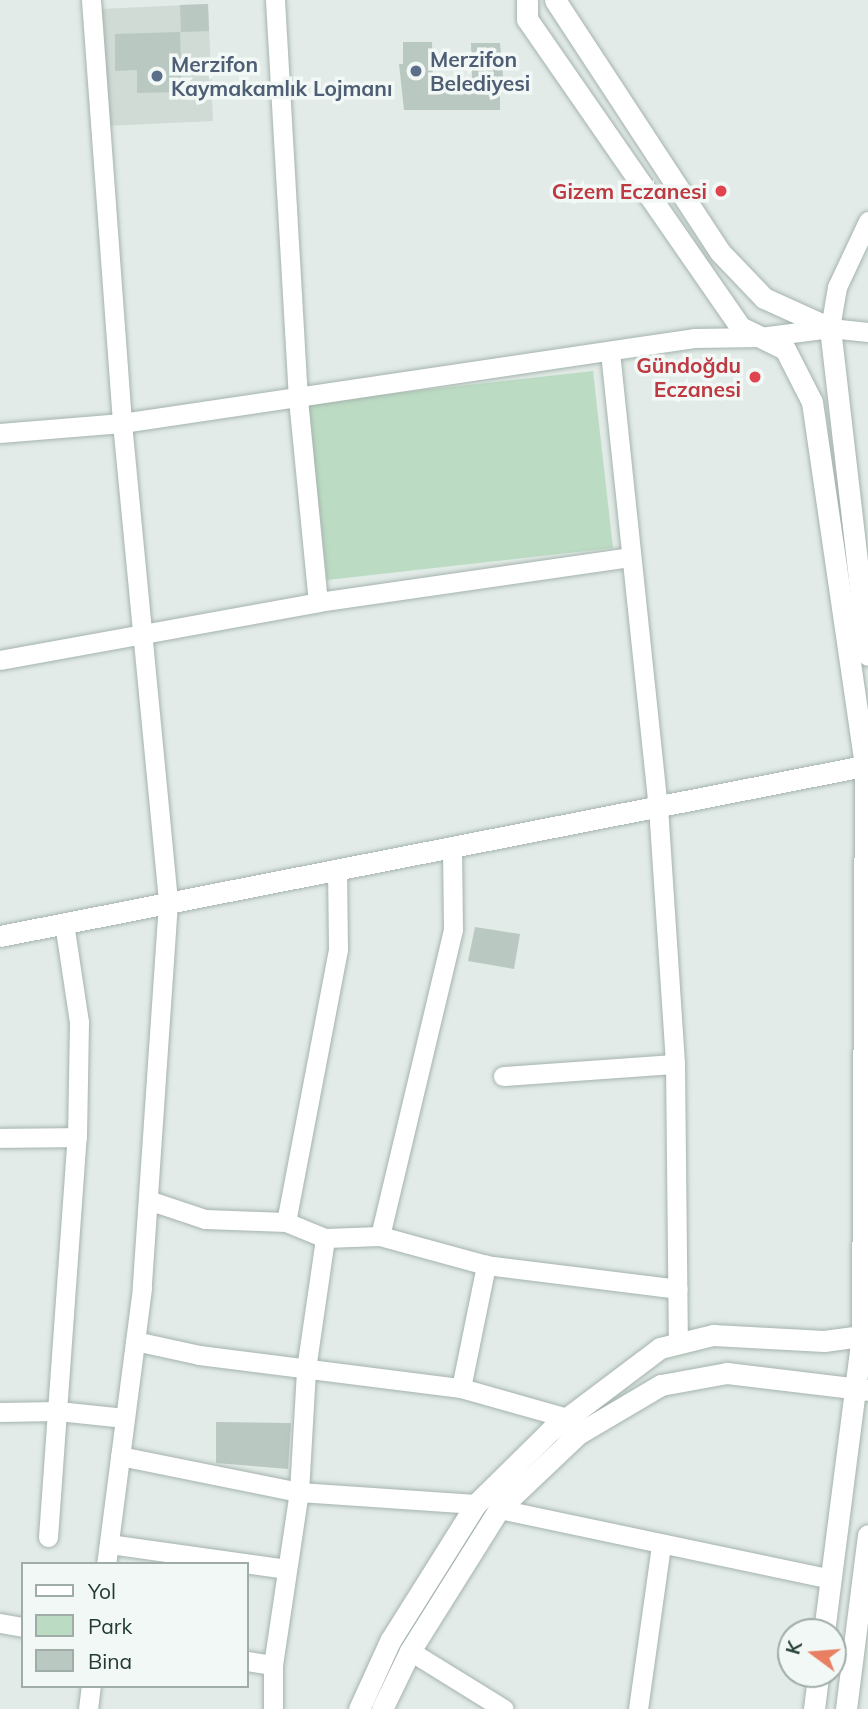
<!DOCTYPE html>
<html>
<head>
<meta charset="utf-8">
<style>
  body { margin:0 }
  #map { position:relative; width:868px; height:1709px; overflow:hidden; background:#e2ebe7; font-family:Mulish,sans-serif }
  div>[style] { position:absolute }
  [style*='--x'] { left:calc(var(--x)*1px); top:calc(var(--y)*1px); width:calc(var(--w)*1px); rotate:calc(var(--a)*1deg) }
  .built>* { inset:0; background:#d0dbd5 }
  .green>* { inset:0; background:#bcdbc3 }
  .building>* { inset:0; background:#bac8c2 }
  .roads { filter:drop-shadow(0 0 2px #a5b3ad) drop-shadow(0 0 2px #a5b3ad) }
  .street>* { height:19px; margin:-9.5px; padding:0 9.5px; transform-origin:9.5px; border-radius:9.5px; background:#fff }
  .secondary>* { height:21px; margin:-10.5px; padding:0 10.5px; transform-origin:10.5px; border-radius:10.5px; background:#fff }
  .dots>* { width:19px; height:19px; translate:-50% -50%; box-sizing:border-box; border:4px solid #f2f8f5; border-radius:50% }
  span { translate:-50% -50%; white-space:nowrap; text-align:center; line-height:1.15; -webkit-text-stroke:7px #f2f8f5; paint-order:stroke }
  .service-label { font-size:21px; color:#4e5e75; font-weight:700 }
  .left { translate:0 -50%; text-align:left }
  .health-label { font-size:21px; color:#be3a42; font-weight:700 }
  .right { translate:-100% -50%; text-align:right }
  .legend { position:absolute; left:21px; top:1562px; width:228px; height:126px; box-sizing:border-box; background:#f2f8f5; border:2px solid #9faca7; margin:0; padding:9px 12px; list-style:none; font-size:21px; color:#233b33 }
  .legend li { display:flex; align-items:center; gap:14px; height:35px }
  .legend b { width:35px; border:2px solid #9faca7 }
  .north { position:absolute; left:777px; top:1618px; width:70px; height:70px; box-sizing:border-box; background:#f2f8f5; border:2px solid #9faca7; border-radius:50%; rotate:286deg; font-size:19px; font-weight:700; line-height:28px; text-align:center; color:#233b33 }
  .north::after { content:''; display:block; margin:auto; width:24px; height:32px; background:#e87f63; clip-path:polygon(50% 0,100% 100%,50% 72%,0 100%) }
</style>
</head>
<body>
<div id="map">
  <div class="built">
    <i style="clip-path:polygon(208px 4px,213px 121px,105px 126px,101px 9px)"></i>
  </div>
  <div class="green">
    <i style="clip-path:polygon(593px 371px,613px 548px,327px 580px,307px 403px)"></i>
  </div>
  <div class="building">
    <i style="clip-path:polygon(208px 4px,209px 31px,181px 32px,180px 5px)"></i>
    <i style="clip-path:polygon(180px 32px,182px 92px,137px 93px,137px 70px,115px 71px,115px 34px)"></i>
    <i style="clip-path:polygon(403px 42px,432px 42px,433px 78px,472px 77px,471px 43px,500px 43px,504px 87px,500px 87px,500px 110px,404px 110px,399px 64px,403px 64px)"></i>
    <i style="clip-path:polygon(475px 927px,520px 934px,514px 969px,468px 961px)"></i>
    <i style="clip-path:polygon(216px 1422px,291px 1423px,288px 1469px,216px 1463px)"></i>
  </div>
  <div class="roads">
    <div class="street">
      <i style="--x:91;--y:0;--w:424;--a:85.8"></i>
      <i style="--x:122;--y:423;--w:481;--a:84.5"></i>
      <i style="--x:168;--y:902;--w:387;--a:93.9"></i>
      <i style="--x:142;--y:1288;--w:278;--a:97.4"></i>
      <i style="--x:275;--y:0;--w:400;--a:86.7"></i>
      <i style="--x:298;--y:399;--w:204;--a:84.4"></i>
      <i style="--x:830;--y:328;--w:42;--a:-80.3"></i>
      <i style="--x:837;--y:287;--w:73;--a:-64.8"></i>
      <i style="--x:610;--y:352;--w:458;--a:84"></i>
      <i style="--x:658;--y:807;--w:258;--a:86.2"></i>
      <i style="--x:675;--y:1064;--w:280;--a:89.4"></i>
      <i style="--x:0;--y:433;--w:122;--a:-4.7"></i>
      <i style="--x:122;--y:423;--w:578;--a:-8.45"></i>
      <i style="--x:694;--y:338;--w:66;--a:-0.9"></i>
      <i style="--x:760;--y:337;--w:71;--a:-7.3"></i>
      <i style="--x:830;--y:328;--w:38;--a:6"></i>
      <i style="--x:0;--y:660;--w:323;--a:-10.3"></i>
      <i style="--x:318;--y:602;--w:314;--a:-8.2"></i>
      <i style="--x:503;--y:1076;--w:172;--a:-4"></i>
      <i style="--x:0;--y:1138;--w:77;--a:-0.7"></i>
      <i style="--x:148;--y:1200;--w:60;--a:18.4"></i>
      <i style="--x:205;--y:1219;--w:81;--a:2.1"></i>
      <i style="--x:286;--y:1222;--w:42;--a:22.3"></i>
      <i style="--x:325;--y:1238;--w:55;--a:-2.1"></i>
      <i style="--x:380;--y:1236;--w:110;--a:15.3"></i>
      <i style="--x:486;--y:1265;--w:193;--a:7.1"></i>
      <i style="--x:286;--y:1222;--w:278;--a:-79.2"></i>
      <i style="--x:338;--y:949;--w:80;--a:-90.7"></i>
      <i style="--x:380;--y:1236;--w:316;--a:-76.6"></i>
      <i style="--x:453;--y:929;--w:83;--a:-90.7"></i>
      <i style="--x:135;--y:1341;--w:66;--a:12.3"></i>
      <i style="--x:199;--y:1355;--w:264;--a:7.2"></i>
      <i style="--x:461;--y:1388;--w:110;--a:15.8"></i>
      <i style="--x:461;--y:1388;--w:126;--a:-78.5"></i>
      <i style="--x:0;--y:1412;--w:58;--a:-1"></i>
      <i style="--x:58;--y:1411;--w:67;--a:6"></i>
      <i style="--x:120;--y:1456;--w:183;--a:11.4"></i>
      <i style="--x:299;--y:1492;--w:177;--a:3.9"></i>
      <i style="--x:499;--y:1509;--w:338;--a:11.9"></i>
      <i style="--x:48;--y:1537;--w:401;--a:-85.9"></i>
      <i style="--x:77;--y:1137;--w:115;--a:-89"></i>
      <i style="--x:79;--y:1022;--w:100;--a:-98.6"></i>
      <i style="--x:109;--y:1544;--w:179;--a:8"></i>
      <i style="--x:0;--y:1623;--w:23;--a:10"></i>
      <i style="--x:410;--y:1651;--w:110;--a:31.7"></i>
      <i style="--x:247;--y:1661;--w:26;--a:9"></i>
      <i style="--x:88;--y:1709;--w:23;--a:-83"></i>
      <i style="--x:273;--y:1709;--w:44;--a:-90"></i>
      <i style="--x:273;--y:1665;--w:175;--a:-81.5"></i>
      <i style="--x:299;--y:1492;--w:123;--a:-86.7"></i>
      <i style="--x:306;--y:1369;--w:132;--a:-81.7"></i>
      <i style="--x:638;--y:1709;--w:165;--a:-82"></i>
    </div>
    <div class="secondary">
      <i style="--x:527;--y:0;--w:19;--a:90"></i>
      <i style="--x:527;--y:19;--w:374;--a:55.3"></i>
      <i style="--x:740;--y:327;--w:50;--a:26.1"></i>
      <i style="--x:785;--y:349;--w:59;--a:63"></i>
      <i style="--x:812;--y:402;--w:368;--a:81.7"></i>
      <i style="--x:865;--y:766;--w:569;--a:90.3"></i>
      <i style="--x:862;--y:1335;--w:299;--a:97.3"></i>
      <i style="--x:555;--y:0;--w:301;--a:56.8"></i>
      <i style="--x:720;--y:252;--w:64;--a:46.3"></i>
      <i style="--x:764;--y:298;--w:72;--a:24.4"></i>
      <i style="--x:830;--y:328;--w:329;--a:83.4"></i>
      <i style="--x:0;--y:936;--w:885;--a:-11.14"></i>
      <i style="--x:359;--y:1709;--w:75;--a:-65.5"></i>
      <i style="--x:390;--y:1641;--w:162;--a:-57.9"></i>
      <i style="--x:476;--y:1504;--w:104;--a:-44.6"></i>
      <i style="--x:550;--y:1431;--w:138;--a:-37"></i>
      <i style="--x:660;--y:1348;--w:55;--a:-13.8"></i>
      <i style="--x:713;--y:1335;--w:111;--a:3.1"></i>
      <i style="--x:824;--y:1341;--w:44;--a:-7.8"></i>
      <i style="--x:382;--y:1709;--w:64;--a:-64.2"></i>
      <i style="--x:410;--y:1651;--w:168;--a:-57.9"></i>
      <i style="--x:499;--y:1509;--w:109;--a:-43.5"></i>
      <i style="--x:578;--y:1434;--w:96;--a:-30.6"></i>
      <i style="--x:661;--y:1385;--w:67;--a:-10.3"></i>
      <i style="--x:727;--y:1373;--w:141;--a:6.9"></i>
      <i style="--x:814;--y:1709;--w:35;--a:-83"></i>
      <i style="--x:846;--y:1709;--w:175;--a:-82.8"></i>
    </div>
  </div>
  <div class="dots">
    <i style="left:416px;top:71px;background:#5c6f8a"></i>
    <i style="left:157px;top:76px;background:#5c6f8a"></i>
    <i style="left:721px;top:191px;background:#e0444e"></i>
    <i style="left:755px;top:377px;background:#e0444e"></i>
  </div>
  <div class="service-label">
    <span class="left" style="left:430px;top:71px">Merzifon<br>Belediyesi</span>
    <span class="left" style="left:171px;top:76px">Merzifon<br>Kaymakamlık Lojmanı</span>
  </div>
  <div class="health-label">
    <span class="right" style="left:707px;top:191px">Gizem Eczanesi</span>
    <span class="right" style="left:741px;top:377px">Gündoğdu<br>Eczanesi</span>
  </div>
  <ul class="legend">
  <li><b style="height:9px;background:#fff"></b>Yol</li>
  <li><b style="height:19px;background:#bcdbc3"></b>Park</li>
  <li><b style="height:19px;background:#bac8c2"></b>Bina</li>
  </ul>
  <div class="north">K</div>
</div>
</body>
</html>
